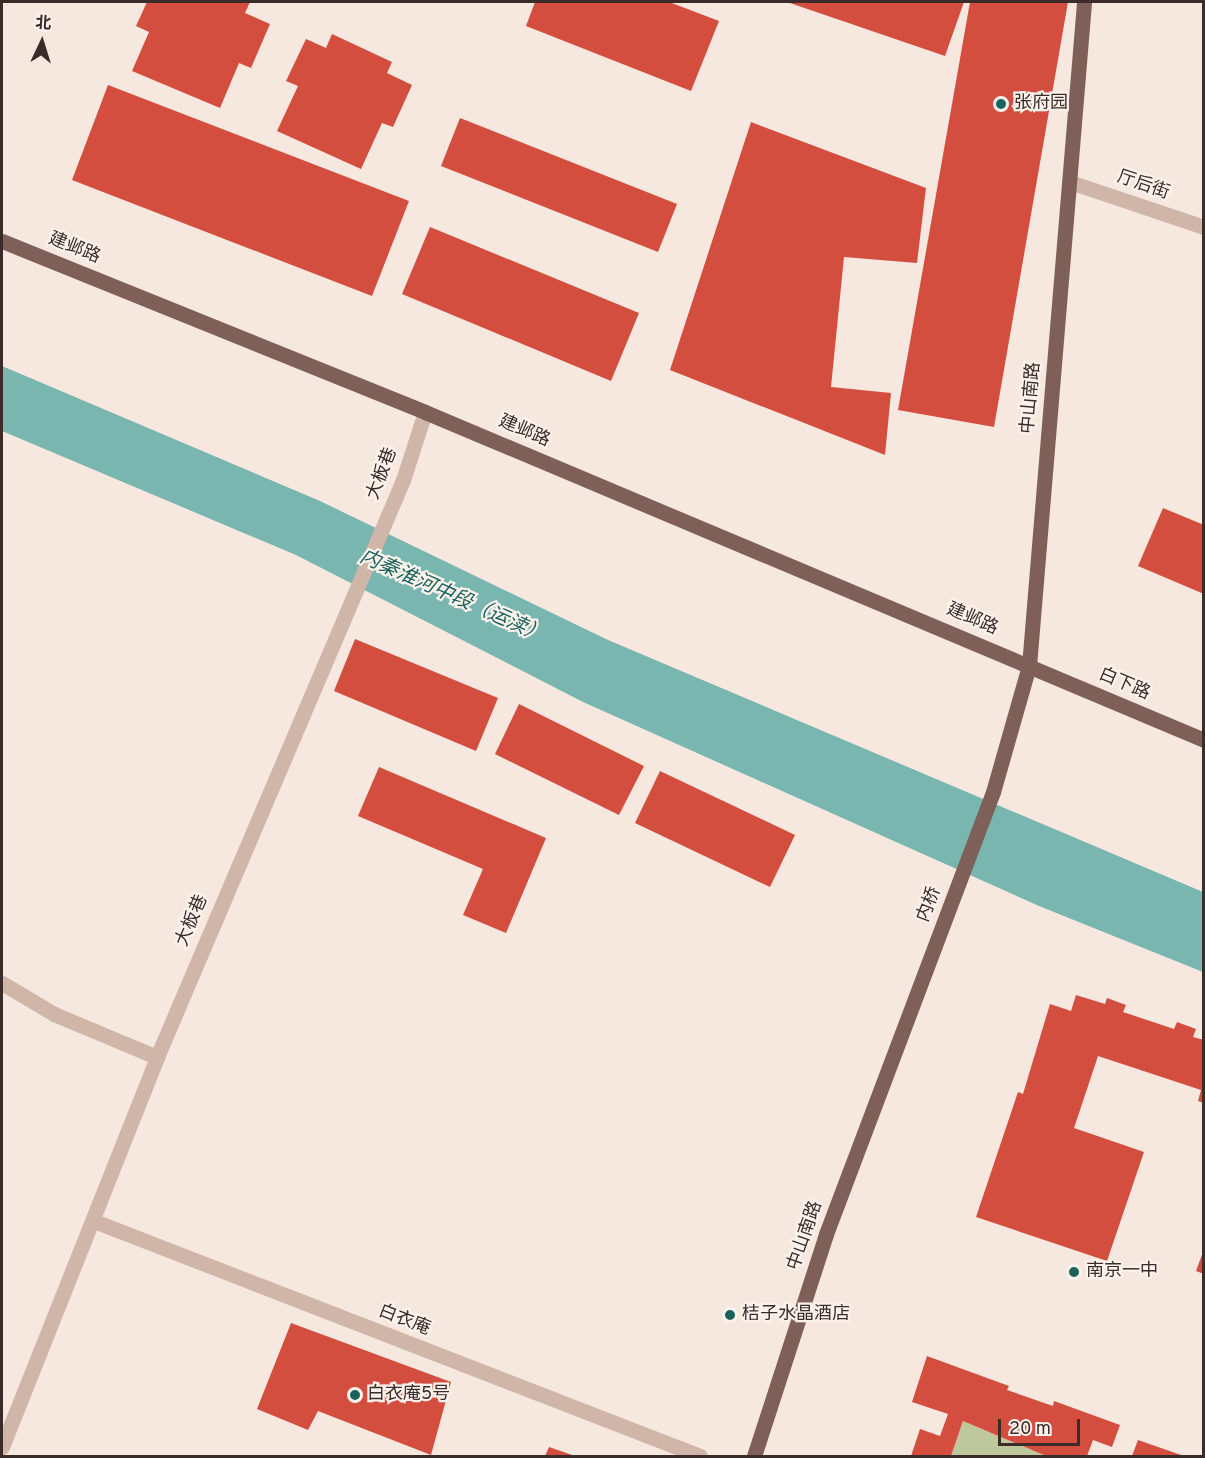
<!DOCTYPE html>
<html>
<head>
<meta charset="utf-8">
<style>
  body { margin:0 }
  #map { position:relative; width:1205px; height:1458px; overflow:hidden; background:#f6e7df; font-family:Overpass,"Noto Sans SC",sans-serif }
  div>[style] { position:absolute }
  [style*='--x'] { left:calc(var(--x)*1px); top:calc(var(--y)*1px); width:calc(var(--w)*1px); rotate:calc(var(--a)*1deg) }
  .green>* { inset:0; background:#bfc79c }
  .water>* { inset:0; background:#7ab6b0 }
  .building>* { inset:0; background:#d34e3f }
  .minor>* { height:15px; margin:-7.5px; padding:0 7.5px; transform-origin:7.5px; border-radius:7.5px; background:#d0b5a9 }
  .major>* { height:15px; margin:-7.5px; padding:0 7.5px; transform-origin:7.5px; border-radius:7.5px; background:#7f6059 }
  .dots>* { width:16px; height:16px; translate:-50% -50%; box-sizing:border-box; border:3px solid #fcf2ec; border-radius:50% }
  span { translate:-50% -50%; white-space:nowrap; text-align:center; line-height:1.15; -webkit-text-stroke:4.5px #fcf2ec; paint-order:stroke }
  .poi-label { font-size:18px; color:#3c2c29 }
  .left { translate:0 -50%; text-align:left }
  .street-label { font-size:18px; color:#3c2c29 }
  .water-label { font-size:20px; color:#19635d; font-style:italic }
  .frame { position:absolute; inset:0; border:3px solid #3c2c29; pointer-events:none }
  .north { position:absolute; left:12px; top:12px; width:60px; height:60px; -webkit-text-stroke:4px #fcf2ec; paint-order:stroke; rotate:4deg; font-size:16px; font-weight:700; line-height:24px; text-align:center; color:#3c2c29 }
  .north::after { content:''; display:block; margin:auto; width:21px; height:27px; background:#3c2c29; clip-path:polygon(50% 0,100% 100%,50% 72%,0 100%) }
  .scale { position:absolute; left:998px; top:1419px; width:82px; height:27px; box-sizing:border-box; border:3px solid #3c2c29; border-top:0; padding-left:8px; font-size:18px; line-height:21px; white-space:nowrap; color:#3c2c29; -webkit-text-stroke:4px #fcf2ec; paint-order:stroke }
</style>
</head>
<body>
<div id="map">
  <div class="green">
    <i style="clip-path:polygon(963px 1421px,1046px 1456px,951px 1456px)"></i>
  </div>
  <div class="water">
    <i style="clip-path:polygon(2px 366px,320px 501px,608px 640px,1203px 892px,1203px 972px,1039px 906px,583px 702px,296px 555px,2px 431px)"></i>
  </div>
  <div class="building">
    <i style="clip-path:polygon(147px 2px,250px 2px,245px 13px,270px 24px,251px 68px,239px 63px,220px 108px,132px 71px,149px 32px,136px 26px)"></i>
    <i style="clip-path:polygon(535px 2px,669px 2px,719px 21px,691px 91px,526px 26px)"></i>
    <i style="clip-path:polygon(787px 2px,964px 2px,945px 56px)"></i>
    <i style="clip-path:polygon(970px 2px,1068px 2px,994px 427px,898px 410px)"></i>
    <i style="clip-path:polygon(332px 34px,392px 62px,387px 73px,412px 85px,393px 127px,382px 123px,361px 169px,277px 131px,298px 86px,286px 81px,306px 39px,326px 48px)"></i>
    <i style="clip-path:polygon(108px 85px,409px 201px,372px 296px,72px 180px)"></i>
    <i style="clip-path:polygon(460px 118px,677px 204px,658px 252px,441px 166px)"></i>
    <i style="clip-path:polygon(751px 122px,926px 188px,917px 263px,844px 257px,831px 387px,891px 393px,885px 455px,670px 370px)"></i>
    <i style="clip-path:polygon(430px 227px,639px 313px,611px 381px,402px 294px)"></i>
    <i style="clip-path:polygon(1163px 508px,1204px 525px,1204px 594px,1138px 566px)"></i>
    <i style="clip-path:polygon(355px 639px,498px 698px,476px 751px,334px 691px)"></i>
    <i style="clip-path:polygon(519px 704px,644px 766px,619px 815px,495px 754px)"></i>
    <i style="clip-path:polygon(379px 767px,546px 838px,506px 933px,463px 915px,483px 869px,358px 816px)"></i>
    <i style="clip-path:polygon(660px 771px,795px 835px,770px 887px,635px 823px)"></i>
    <i style="clip-path:polygon(1076px 995px,1105px 1004px,1107px 998px,1126px 1005px,1123px 1012px,1174px 1029px,1177px 1022px,1196px 1029px,1193px 1037px,1204px 1040px,1204px 1103px,1198px 1101px,1201px 1090px,1098px 1056px,1074px 1128px,1144px 1152px,1107px 1261px,976px 1217px,1018px 1092px,1023px 1094px,1050px 1004px,1071px 1011px)"></i>
    <i style="clip-path:polygon(1203px 1252px,1204px 1252px,1204px 1274px,1196px 1271px)"></i>
    <i style="clip-path:polygon(291px 1323px,451px 1382px,431px 1455px,318px 1411px,308px 1430px,257px 1409px)"></i>
    <i style="clip-path:polygon(927px 1356px,1009px 1386px,1007px 1390px,1053px 1406px,1054px 1401px,1120px 1425px,1112px 1447px,1093px 1440px,1087px 1456px,1046px 1456px,963px 1421px,951px 1456px,911px 1456px,920px 1429px,940px 1436px,948px 1414px,912px 1402px)"></i>
    <i style="clip-path:polygon(1138px 1440px,1184px 1456px,1132px 1456px)"></i>
    <i style="clip-path:polygon(549px 1447px,575px 1456px,545px 1456px)"></i>
  </div>
  <div class="minor">
    <i style="--x:1070;--y:182;--w:141;--a:18.6"></i>
    <i style="--x:2;--y:983;--w:61;--a:30.8"></i>
    <i style="--x:54;--y:1014;--w:112;--a:22.7"></i>
    <i style="--x:94;--y:1221;--w:650;--a:21.2"></i>
    <i style="--x:2;--y:1447;--w:420;--a:-68.3"></i>
    <i style="--x:157;--y:1057;--w:627;--a:-66.91"></i>
    <i style="--x:403;--y:480;--w:71;--a:-72.1"></i>
  </div>
  <div class="major">
    <i style="--x:2;--y:241;--w:456;--a:22"></i>
    <i style="--x:425;--y:412;--w:845;--a:22.83"></i>
    <i style="--x:754;--y:1456;--w:233;--a:-72"></i>
    <i style="--x:826;--y:1234;--w:472;--a:-69.3"></i>
    <i style="--x:993;--y:792;--w:131;--a:-74.1"></i>
    <i style="--x:1029;--y:666;--w:666;--a:-85.26"></i>
  </div>
  <div class="dots">
    <i style="left:1001px;top:104px;background:#19635d"></i>
    <i style="left:1074px;top:1272px;background:#19635d"></i>
    <i style="left:730px;top:1315px;background:#19635d"></i>
    <i style="left:355px;top:1395px;background:#19635d"></i>
  </div>
  <div class="poi-label">
    <span class="left" style="left:1014px;top:104px">张府园</span>
    <span class="left" style="left:1086px;top:1272px">南京一中</span>
    <span class="left" style="left:742px;top:1315px">桔子水晶酒店</span>
    <span class="left" style="left:367px;top:1395px">白衣庵5号</span>
  </div>
  <div class="street-label">
    <span style="left:1143px;top:186px;rotate:19deg">厅后街</span>
    <span style="left:74px;top:249px;rotate:22deg">建邺路</span>
    <span style="left:1032px;top:398px;rotate:-85deg">中山南路</span>
    <span style="left:524px;top:432px;rotate:23deg">建邺路</span>
    <span style="left:383px;top:474px;rotate:-69deg">大板巷</span>
    <span style="left:972px;top:620px;rotate:23deg">建邺路</span>
    <span style="left:1124px;top:685px;rotate:23deg">白下路</span>
    <span style="left:930px;top:905px;rotate:-69deg">内桥</span>
    <span style="left:193px;top:921px;rotate:-67deg">大板巷</span>
    <span style="left:806px;top:1236px;rotate:-71deg">中山南路</span>
    <span style="left:404px;top:1321px;rotate:21deg">白衣庵</span>
  </div>
  <div class="water-label">
    <span style="left:452px;top:597px;rotate:24deg">内秦淮河中段（运渎）</span>
  </div>
  <div class="frame"></div>
  <div class="north">北</div>
  <div class="scale">20 m</div>
</div>
</body>
</html>
